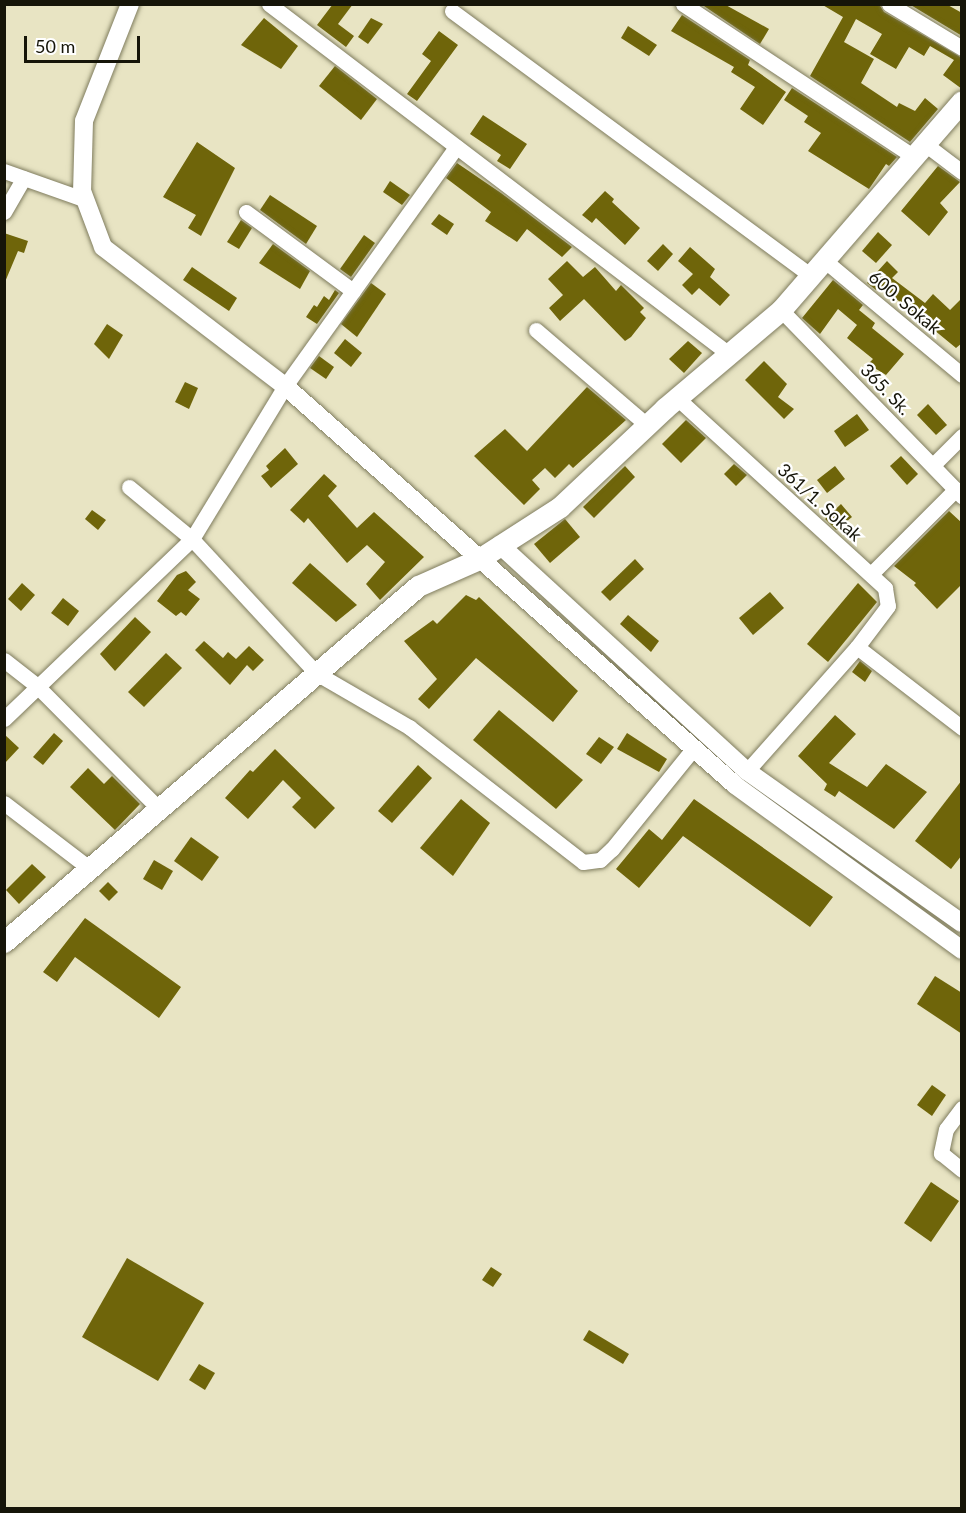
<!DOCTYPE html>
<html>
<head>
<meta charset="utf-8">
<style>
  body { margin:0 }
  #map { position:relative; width:966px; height:1513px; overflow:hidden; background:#e8e4c3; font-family:Lato,sans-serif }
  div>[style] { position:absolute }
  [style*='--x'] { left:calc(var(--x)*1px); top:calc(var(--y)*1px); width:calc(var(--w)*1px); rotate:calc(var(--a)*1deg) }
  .building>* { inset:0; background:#6f650a }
  .roads { filter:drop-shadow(0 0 2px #7f7c5e) drop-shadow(0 0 2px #7f7c5e) }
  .minor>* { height:15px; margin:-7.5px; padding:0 7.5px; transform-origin:7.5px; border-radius:7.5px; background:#fff }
  .tertiary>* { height:18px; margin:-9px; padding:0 9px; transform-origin:9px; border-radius:9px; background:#fff }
  .secondary>* { height:21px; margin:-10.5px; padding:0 10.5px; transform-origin:10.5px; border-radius:10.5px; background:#fff }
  span { translate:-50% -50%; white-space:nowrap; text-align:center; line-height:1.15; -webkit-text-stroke:4.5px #fff; paint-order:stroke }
  .street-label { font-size:18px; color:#161509 }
  .frame { position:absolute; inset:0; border:6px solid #161509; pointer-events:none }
  .scale { position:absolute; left:24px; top:36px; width:116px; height:27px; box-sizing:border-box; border:3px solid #161509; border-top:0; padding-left:8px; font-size:18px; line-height:21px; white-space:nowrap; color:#161509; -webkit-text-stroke:4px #fff; paint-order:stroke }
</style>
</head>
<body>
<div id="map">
  <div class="building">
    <i style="clip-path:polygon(333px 4px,353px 4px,338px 24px,354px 36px,346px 47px,317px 25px)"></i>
    <i style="clip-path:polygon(701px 4px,724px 4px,769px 29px,760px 44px)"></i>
    <i style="clip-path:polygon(821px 4px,879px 4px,884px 12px,962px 58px,962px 89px,943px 75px,954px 60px,930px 46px,924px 56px,909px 47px,896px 69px,870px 54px,882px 34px,856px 19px,844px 42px,874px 59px,861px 83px,897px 107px,899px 103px,915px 111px,925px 98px,938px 109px,910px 142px,810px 76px,843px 17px)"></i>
    <i style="clip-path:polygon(909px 4px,946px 4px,962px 13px,962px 36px)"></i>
    <i style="clip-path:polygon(682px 15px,750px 60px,748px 65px,786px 92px,763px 125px,740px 109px,755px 87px,731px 72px,734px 67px,671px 31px)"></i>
    <i style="clip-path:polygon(264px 18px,298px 46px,281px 69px,241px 45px)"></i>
    <i style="clip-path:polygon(371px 18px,383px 24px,368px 44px,358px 37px)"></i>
    <i style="clip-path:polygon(628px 26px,657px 45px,649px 56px,621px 38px)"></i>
    <i style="clip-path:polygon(439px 31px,458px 45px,417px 101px,407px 94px,431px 61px,422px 54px)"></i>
    <i style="clip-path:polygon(335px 66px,377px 99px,361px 120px,319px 86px)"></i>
    <i style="clip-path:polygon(792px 88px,897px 157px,889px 166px,886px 164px,869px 189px,808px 151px,821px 133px,804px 122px,808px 116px,784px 100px)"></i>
    <i style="clip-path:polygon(483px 115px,527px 144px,510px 169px,497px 161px,501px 155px,470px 134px)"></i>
    <i style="clip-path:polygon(197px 142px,235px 168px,201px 236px,188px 228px,196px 215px,163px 197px)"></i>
    <i style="clip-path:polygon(457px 163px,501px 193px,572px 247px,562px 257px,527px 229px,517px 242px,485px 221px,491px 212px,446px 178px)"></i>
    <i style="clip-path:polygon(938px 166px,960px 182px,940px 203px,948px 212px,929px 236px,901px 211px)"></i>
    <i style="clip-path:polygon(390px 181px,410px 195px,402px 205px,383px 192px)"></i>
    <i style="clip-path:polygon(605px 191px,614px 199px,612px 202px,640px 228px,625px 245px,596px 218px,592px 223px,582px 215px)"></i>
    <i style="clip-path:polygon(270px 195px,317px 226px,306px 244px,260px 210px)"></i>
    <i style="clip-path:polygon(439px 214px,454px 224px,447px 235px,431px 224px)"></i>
    <i style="clip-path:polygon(241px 220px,252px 228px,239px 249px,227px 242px)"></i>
    <i style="clip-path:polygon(878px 232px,892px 245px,876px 263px,862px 251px)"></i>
    <i style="clip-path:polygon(4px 233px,28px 241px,24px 253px,18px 251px,5px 282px)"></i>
    <i style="clip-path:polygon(364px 235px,375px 243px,351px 277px,340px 269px)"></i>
    <i style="clip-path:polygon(273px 244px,310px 271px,300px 289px,259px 263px)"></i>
    <i style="clip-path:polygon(663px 244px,673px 254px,658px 271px,647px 261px)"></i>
    <i style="clip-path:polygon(690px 247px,715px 269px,710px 277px,730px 295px,720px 306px,699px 288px,692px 295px,682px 285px,693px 274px,678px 261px)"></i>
    <i style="clip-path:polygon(567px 261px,583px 277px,595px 267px,616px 291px,621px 285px,644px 308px,640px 312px,646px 318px,631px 337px,625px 341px,584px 299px,560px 321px,549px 308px,563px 295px,548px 279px)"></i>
    <i style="clip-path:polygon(887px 261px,898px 272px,892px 278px,925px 303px,933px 294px,950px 310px,962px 298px,962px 343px,956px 348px,883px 288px,879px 286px,876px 290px,867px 283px)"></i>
    <i style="clip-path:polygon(192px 267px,237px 298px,229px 311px,183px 280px)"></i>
    <i style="clip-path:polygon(833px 280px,863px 305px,859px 310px,875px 323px,872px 328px,904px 354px,886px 375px,868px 364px,873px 359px,847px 338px,857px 325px,838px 309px,820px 334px,802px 318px)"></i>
    <i style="clip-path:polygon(371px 283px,386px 294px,357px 337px,341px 324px)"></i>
    <i style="clip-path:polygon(335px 290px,339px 293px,317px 324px,306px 317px,314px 305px,317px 307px,324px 296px,329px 300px)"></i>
    <i style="clip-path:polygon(107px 324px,123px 335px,109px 359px,94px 344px)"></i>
    <i style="clip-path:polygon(345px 339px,362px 353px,351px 367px,334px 353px)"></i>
    <i style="clip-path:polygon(688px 341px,702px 353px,684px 373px,669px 359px)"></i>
    <i style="clip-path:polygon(319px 356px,334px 367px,326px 379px,310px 368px)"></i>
    <i style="clip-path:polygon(764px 361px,787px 384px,778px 397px,794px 409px,784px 419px,745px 380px)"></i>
    <i style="clip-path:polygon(185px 382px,198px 388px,189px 409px,175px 402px)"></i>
    <i style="clip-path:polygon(587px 387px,626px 420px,573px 468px,569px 464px,555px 478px,545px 468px,532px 480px,540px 489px,524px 505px,474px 456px,505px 429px,527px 451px)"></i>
    <i style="clip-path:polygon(928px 404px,947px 425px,936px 435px,917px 415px)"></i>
    <i style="clip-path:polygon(857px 414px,869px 430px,845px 447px,834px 431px)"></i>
    <i style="clip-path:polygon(686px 420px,706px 438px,681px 463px,662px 444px)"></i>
    <i style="clip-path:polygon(285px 448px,298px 464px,271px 488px,261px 476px,269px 470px,266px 466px)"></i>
    <i style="clip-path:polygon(901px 456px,918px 474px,907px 485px,890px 466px)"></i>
    <i style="clip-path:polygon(734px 464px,747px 475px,736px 486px,724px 474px)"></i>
    <i style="clip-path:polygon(625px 466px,635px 477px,594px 518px,583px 507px)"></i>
    <i style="clip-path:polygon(835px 466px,845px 479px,827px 493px,817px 480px)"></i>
    <i style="clip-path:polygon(324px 474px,337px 486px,328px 496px,357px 528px,374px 512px,424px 557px,380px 600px,366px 584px,385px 562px,367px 545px,347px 563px,308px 518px,304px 523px,290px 510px)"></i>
    <i style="clip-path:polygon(841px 504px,852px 517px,836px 530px,825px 519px)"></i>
    <i style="clip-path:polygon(92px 510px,106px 520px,98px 530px,85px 519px)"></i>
    <i style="clip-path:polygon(949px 511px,962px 523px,962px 584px,937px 609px,914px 585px,916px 583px,894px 566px)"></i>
    <i style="clip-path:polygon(565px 519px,580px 537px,550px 563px,534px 544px)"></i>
    <i style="clip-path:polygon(635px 559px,644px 569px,610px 601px,601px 592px)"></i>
    <i style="clip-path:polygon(310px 563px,357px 605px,336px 622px,292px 583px)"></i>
    <i style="clip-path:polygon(186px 571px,196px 582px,188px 590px,200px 599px,186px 616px,181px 612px,176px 616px,157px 601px,177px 575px)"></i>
    <i style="clip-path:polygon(22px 583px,35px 595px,21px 611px,8px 599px)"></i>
    <i style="clip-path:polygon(858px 583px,877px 602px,828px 662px,807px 644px)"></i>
    <i style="clip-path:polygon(770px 592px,784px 608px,753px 635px,739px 618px)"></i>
    <i style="clip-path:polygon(466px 595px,476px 600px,479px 597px,578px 691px,553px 722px,476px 658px,429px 709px,418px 699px,437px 679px,404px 641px,433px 620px,437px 624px)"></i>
    <i style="clip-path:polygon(63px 598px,79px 611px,68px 626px,51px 613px)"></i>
    <i style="clip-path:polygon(628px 615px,659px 641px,651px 652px,620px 624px)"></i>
    <i style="clip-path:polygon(135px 617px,151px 632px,115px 671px,100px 654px)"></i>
    <i style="clip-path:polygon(204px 641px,223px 658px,228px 652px,236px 659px,249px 646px,264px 660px,253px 671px,247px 665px,230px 685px,195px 650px)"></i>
    <i style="clip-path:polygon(166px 653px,182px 668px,144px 707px,128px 692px)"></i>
    <i style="clip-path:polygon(860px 661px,872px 671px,865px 682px,852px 672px)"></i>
    <i style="clip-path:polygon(499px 710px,583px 780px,556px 809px,473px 740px)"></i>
    <i style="clip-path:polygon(835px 715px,856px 734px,829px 763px,867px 787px,886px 764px,927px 792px,894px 829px,839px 791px,835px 797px,824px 790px,827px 784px,798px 756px)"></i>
    <i style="clip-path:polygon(54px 733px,63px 741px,43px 765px,33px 757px)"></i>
    <i style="clip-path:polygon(627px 733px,667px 759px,659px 772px,617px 749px)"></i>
    <i style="clip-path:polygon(4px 734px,19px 748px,4px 764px)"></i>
    <i style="clip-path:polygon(599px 737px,614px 747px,601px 764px,586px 754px)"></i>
    <i style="clip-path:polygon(275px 749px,335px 808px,315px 829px,292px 807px,301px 798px,283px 780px,248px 819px,225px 798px,250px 770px,253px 772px)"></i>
    <i style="clip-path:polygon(418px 765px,432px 778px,392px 823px,378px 811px)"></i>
    <i style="clip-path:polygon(88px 768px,104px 784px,112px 776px,140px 804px,115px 830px,70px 787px)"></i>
    <i style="clip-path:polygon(962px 780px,962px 855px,951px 869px,915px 841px)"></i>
    <i style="clip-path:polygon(461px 799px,490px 823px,453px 876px,420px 848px)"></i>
    <i style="clip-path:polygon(694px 799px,833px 897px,810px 927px,683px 836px,639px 888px,616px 869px,649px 829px,662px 840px)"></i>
    <i style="clip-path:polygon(191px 837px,219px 857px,202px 881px,174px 861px)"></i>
    <i style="clip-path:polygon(154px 860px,173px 871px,162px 890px,143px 879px)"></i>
    <i style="clip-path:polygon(32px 864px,46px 877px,19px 904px,6px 890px)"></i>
    <i style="clip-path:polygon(108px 882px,118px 892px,109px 901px,99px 891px)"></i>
    <i style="clip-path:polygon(85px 918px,181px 987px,159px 1018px,75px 957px,57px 982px,43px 972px)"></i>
    <i style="clip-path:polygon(935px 976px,962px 993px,962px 1034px,917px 1004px)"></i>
    <i style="clip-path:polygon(932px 1085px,946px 1095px,932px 1116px,917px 1105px)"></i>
    <i style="clip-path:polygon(931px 1182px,959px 1201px,931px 1242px,904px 1223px)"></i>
    <i style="clip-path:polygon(127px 1258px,204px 1303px,158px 1381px,82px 1337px)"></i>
    <i style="clip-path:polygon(491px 1267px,502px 1274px,493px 1287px,482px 1280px)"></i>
    <i style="clip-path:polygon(589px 1330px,629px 1354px,623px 1364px,583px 1340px)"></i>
    <i style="clip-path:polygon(199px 1364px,215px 1373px,205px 1390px,189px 1380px)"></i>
  </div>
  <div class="roads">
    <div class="minor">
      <i style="--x:269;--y:4;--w:578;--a:37.27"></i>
      <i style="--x:683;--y:4;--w:276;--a:33.5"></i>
      <i style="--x:889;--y:4;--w:85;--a:31.1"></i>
      <i style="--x:452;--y:11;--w:446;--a:36.4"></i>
      <i style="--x:925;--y:144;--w:46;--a:37.1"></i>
      <i style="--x:4;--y:171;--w:87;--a:19.5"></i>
      <i style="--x:4;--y:212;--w:39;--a:-60"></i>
      <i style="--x:246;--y:212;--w:133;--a:36.4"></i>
      <i style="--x:824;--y:260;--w:180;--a:39.8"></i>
      <i style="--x:781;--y:310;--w:260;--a:45.8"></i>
      <i style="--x:536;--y:330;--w:146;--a:40.6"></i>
      <i style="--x:677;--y:398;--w:282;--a:42.4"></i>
      <i style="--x:885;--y:588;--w:18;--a:81"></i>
      <i style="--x:888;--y:606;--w:51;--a:127.1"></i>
      <i style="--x:857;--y:647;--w:166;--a:131.6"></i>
      <i style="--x:933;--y:465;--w:41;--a:-45"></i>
      <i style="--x:129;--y:487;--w:82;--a:39.5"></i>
      <i style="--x:192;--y:539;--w:183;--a:47.2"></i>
      <i style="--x:316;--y:673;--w:108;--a:30.1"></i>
      <i style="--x:409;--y:727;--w:220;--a:37.8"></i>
      <i style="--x:583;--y:862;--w:17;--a:-7"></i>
      <i style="--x:600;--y:860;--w:16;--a:-43"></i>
      <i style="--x:612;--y:849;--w:129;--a:-51"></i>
      <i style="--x:871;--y:574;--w:120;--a:-45"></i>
      <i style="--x:857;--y:647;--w:133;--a:37.6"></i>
      <i style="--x:4;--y:660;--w:41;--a:38"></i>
      <i style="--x:36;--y:685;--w:173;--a:45.2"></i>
      <i style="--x:4;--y:719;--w:260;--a:-43.8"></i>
      <i style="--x:192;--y:539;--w:179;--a:-58.7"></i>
      <i style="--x:285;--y:386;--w:294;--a:-54.4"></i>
      <i style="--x:4;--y:803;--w:107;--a:37.4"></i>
      <i style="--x:962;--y:1108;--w:26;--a:127"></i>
      <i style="--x:946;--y:1129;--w:25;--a:102"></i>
      <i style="--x:941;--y:1153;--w:27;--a:39"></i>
    </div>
    <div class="tertiary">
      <i style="--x:130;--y:4;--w:126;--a:111.5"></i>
      <i style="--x:84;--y:121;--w:70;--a:91.6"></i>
      <i style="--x:82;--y:191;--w:60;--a:69.4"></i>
      <i style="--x:103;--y:247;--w:229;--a:37.4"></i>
      <i style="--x:285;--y:386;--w:601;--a:41.56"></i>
      <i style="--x:735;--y:785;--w:281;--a:36"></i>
      <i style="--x:500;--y:545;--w:335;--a:42.5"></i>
      <i style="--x:747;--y:771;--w:263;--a:35.3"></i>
    </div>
    <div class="secondary">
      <i style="--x:4;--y:942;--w:546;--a:-40.69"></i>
      <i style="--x:418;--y:586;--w:67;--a:-23.9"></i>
      <i style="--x:479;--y:559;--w:96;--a:-32.7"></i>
      <i style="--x:560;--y:507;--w:144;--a:-43.3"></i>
      <i style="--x:665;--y:408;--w:152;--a:-40.2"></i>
      <i style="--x:781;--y:310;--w:276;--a:-49.1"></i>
    </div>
  </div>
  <div class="street-label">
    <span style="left:905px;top:302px;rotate:40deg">600. Sokak</span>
    <span style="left:886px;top:389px;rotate:46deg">365. Sk.</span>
    <span style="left:820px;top:502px;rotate:42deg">361/1. Sokak</span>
  </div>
  <div class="frame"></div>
  <div class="scale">50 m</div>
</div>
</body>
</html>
